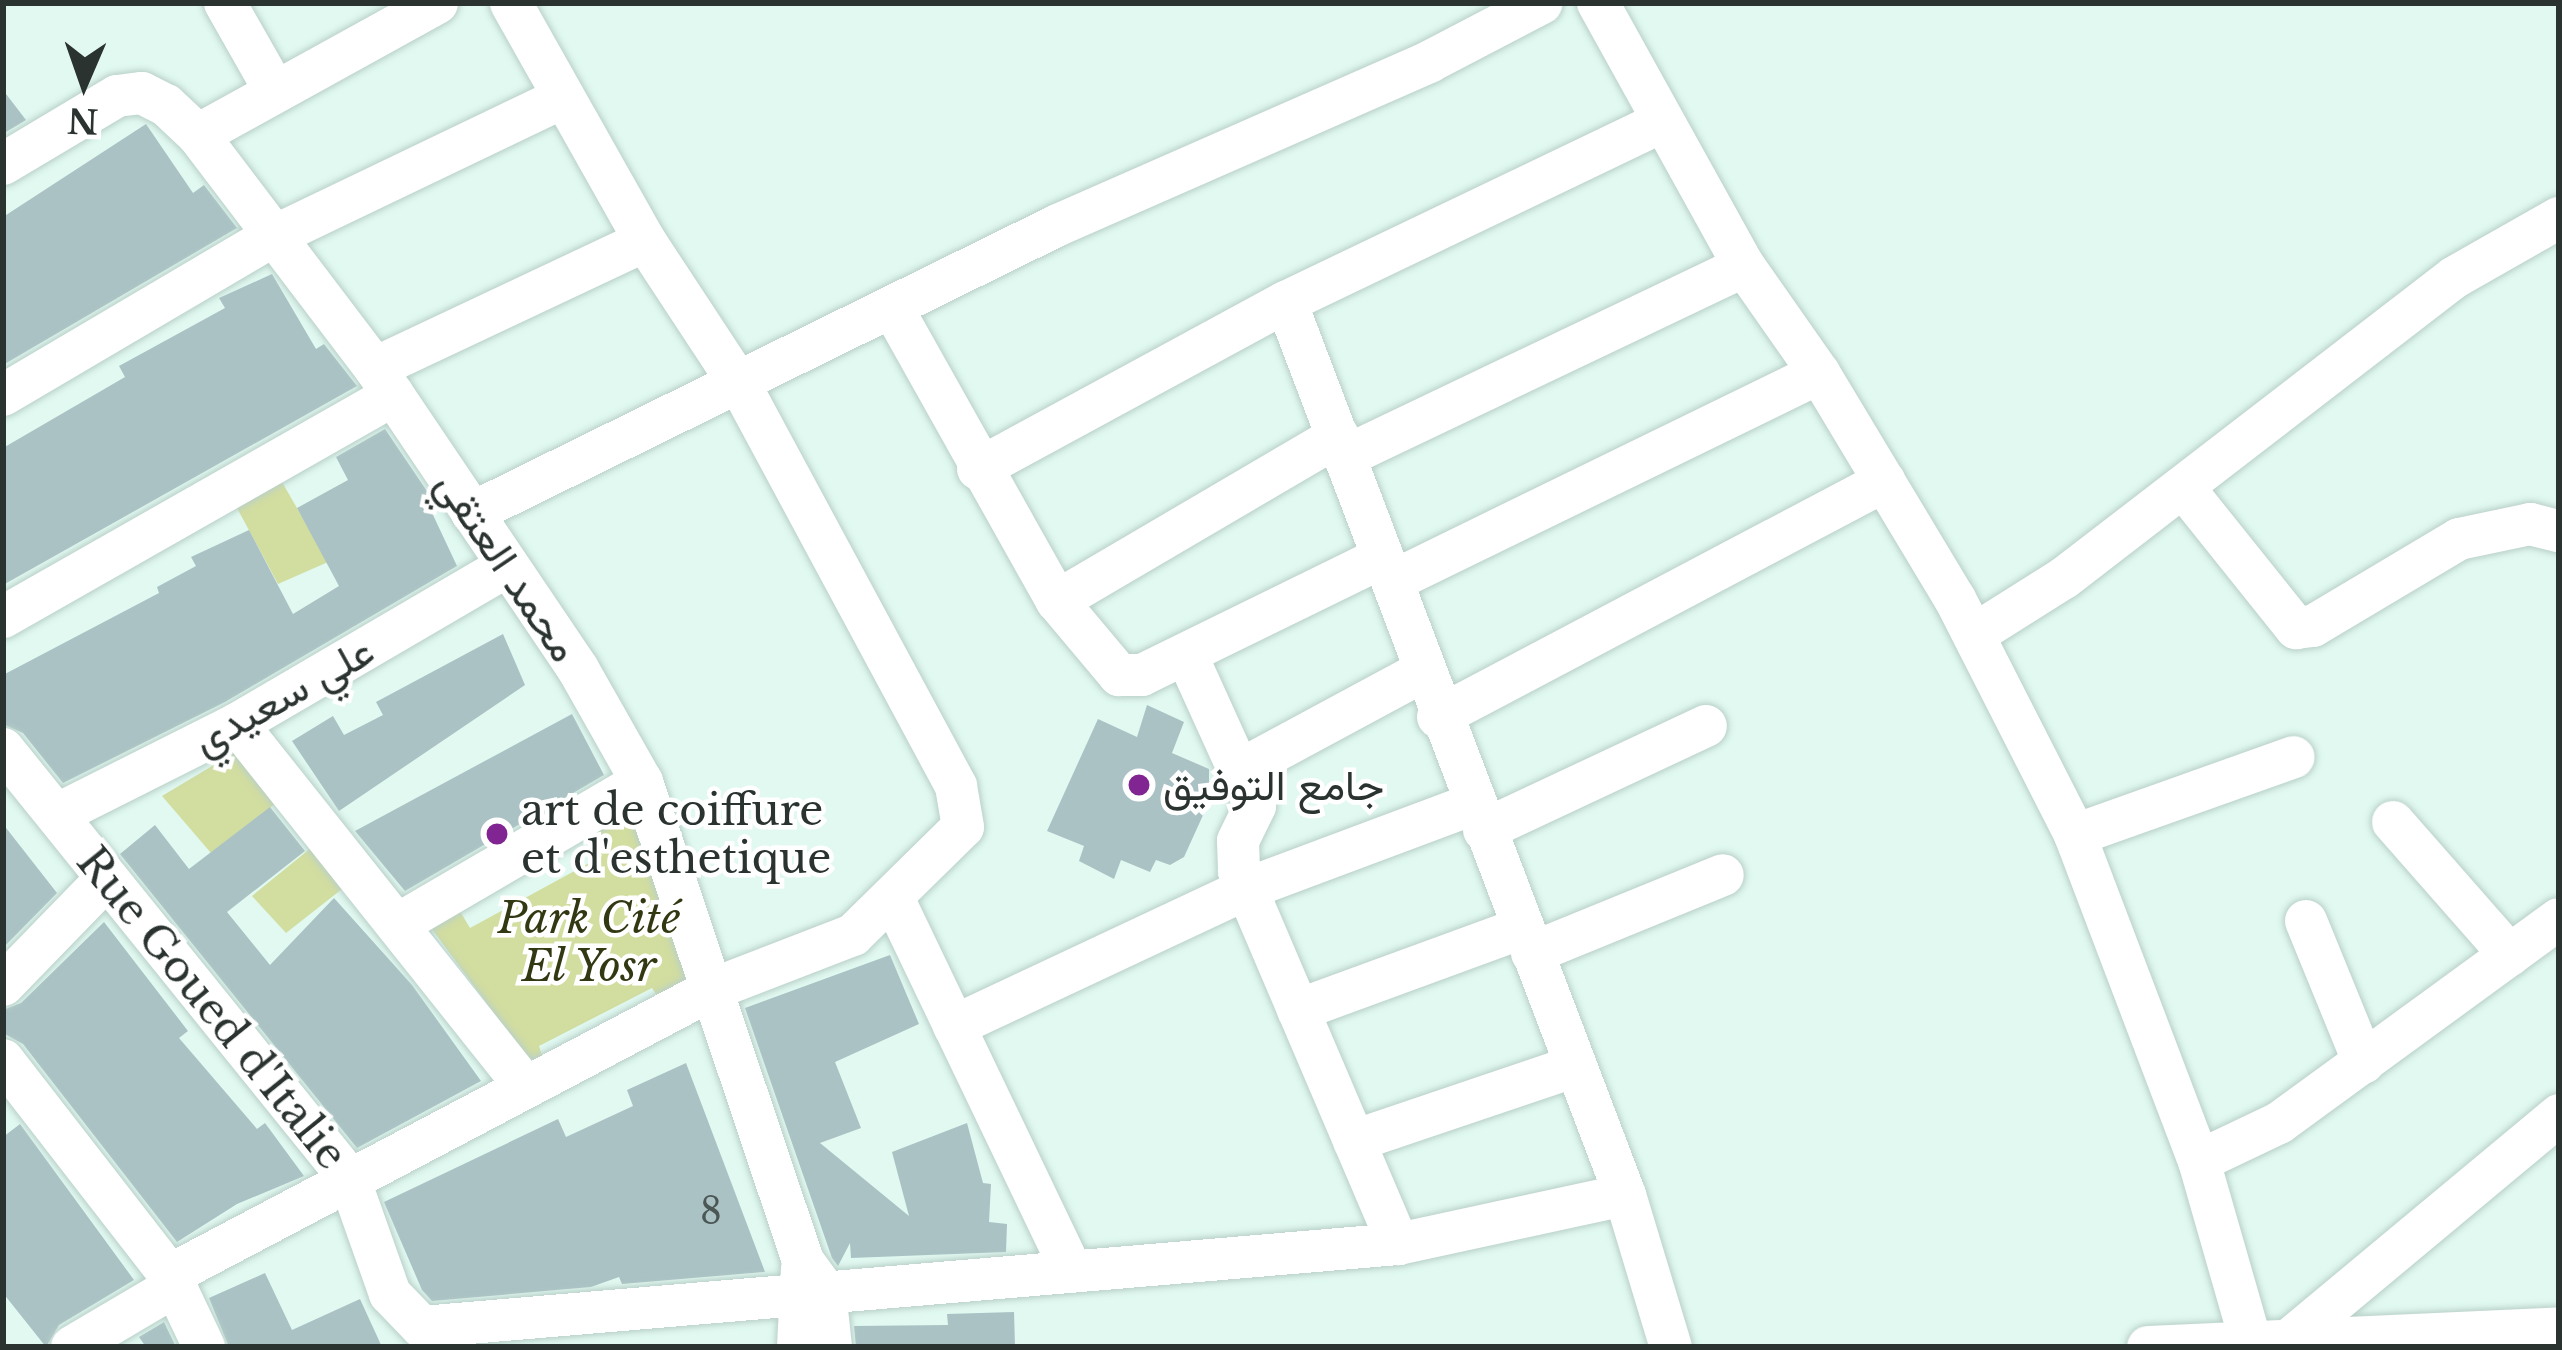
<!DOCTYPE html>
<html>
<head>
<meta charset="utf-8">
<style>
  body { margin:0 }
  #map { position:relative; width:2562px; height:1350px; overflow:hidden; background:#e1f9f1; font-family:"Libre Baskerville",Vazirmatn,serif }
  div>[style] { position:absolute }
  [style*='--x'] { left:calc(var(--x)*1px); top:calc(var(--y)*1px); width:calc(var(--w)*1px); rotate:calc(var(--a)*1deg) }
  .green>* { inset:0; background:#d2dda0 }
  .building>* { inset:0; background:#aac2c4 }
  .roads { filter:drop-shadow(0 0 3px #b9d0c9) drop-shadow(0 0 3px #b9d0c9) }
  .minor>* { height:42px; margin:-21px; padding:0 21px; transform-origin:21px; border-radius:21px; background:#fff }
  .dots>* { width:33px; height:33px; translate:-50% -50%; box-sizing:border-box; border:6px solid #fff; border-radius:50% }
  span { translate:-50% -50%; white-space:nowrap; text-align:center; line-height:1.15; -webkit-text-stroke:9px #fff; paint-order:stroke }
  .number-label { font-size:36px; color:#4a5755 }
  .number-label span { -webkit-text-stroke-width:0 }
  .street-label { font-size:42px; color:#2a3330 }
  .poi-label { font-size:42px; color:#2a3330 }
  .left { translate:0 -50%; text-align:left }
  .park-label { font-size:42px; color:#323812; font-style:italic }
  .frame { position:absolute; inset:0; border:6px solid #2a3330; pointer-events:none }
  .north { position:absolute; left:24px; top:24px; width:120px; height:120px; -webkit-text-stroke:9px #fff; paint-order:stroke; rotate:182deg; font-size:33px; font-weight:700; line-height:48px; text-align:center; color:#2a3330 }
  .north::after { content:''; display:block; margin:auto; width:42px; height:54px; background:#2a3330; clip-path:polygon(50% 0,100% 100%,50% 72%,0 100%) }
</style>
</head>
<body>
<div id="map">
  <div class="green">
    <i style="clip-path:polygon(282px 482px,328px 562px,278px 584px,237px 508px)"></i>
    <i style="clip-path:polygon(242px 748px,280px 800px,211px 853px,162px 796px)"></i>
    <i style="clip-path:polygon(629px 811px,690px 982px,664px 1007px,652px 988px,539px 1046px,546px 1068px,536px 1070px,426px 921px,455px 903px,470px 928px,602px 856px,591px 830px)"></i>
    <i style="clip-path:polygon(317px 843px,351px 882px,286px 933px,252px 896px)"></i>
  </div>
  <div class="building">
    <i style="clip-path:polygon(3px 90px,26px 120px,6px 132px,3px 128px)"></i>
    <i style="clip-path:polygon(146px 124px,193px 193px,204px 185px,237px 228px,3px 365px,3px 217px)"></i>
    <i style="clip-path:polygon(272px 274px,316px 349px,324px 344px,357px 386px,3px 585px,3px 448px,125px 377px,119px 366px,225px 308px,219px 298px)"></i>
    <i style="clip-path:polygon(385px 429px,431px 497px,426px 500px,457px 566px,225px 702px,63px 783px,23px 733px,3px 724px,3px 675px,159px 593px,157px 587px,196px 566px,191px 557px,249px 530px,293px 614px,339px 586px,297px 508px,348px 480px,336px 457px)"></i>
    <i style="clip-path:polygon(503px 634px,525px 685px,339px 811px,292px 741px,333px 716px,344px 735px,383px 715px,376px 702px)"></i>
    <i style="clip-path:polygon(1147px 705px,1184px 722px,1172px 753px,1209px 769px,1209px 802px,1184px 857px,1170px 865px,1156px 860px,1150px 872px,1121px 860px,1114px 879px,1079px 861px,1084px 846px,1047px 831px,1098px 719px,1137px 737px)"></i>
    <i style="clip-path:polygon(572px 714px,604px 775px,405px 891px,355px 831px)"></i>
    <i style="clip-path:polygon(270px 807px,305px 851px,227px 912px,270px 965px,334px 898px,412px 985px,481px 1081px,357px 1148px,120px 854px,155px 825px,189px 869px)"></i>
    <i style="clip-path:polygon(3px 824px,57px 893px,3px 948px)"></i>
    <i style="clip-path:polygon(104px 922px,188px 1031px,179px 1038px,257px 1129px,265px 1123px,304px 1176px,237px 1204px,177px 1242px,23px 1044px,3px 1033px,3px 1010px,21px 1003px)"></i>
    <i style="clip-path:polygon(890px 955px,919px 1024px,835px 1062px,861px 1128px,820px 1143px,909px 1216px,892px 1152px,967px 1123px,983px 1183px,991px 1184px,989px 1222px,1007px 1224px,1006px 1252px,851px 1258px,850px 1243px,838px 1266px,832px 1258px,745px 1008px)"></i>
    <i style="clip-path:polygon(686px 1063px,765px 1272px,622px 1284px,619px 1277px,591px 1287px,432px 1301px,422px 1290px,384px 1202px,558px 1119px,566px 1137px,633px 1106px,627px 1090px)"></i>
    <i style="clip-path:polygon(20px 1124px,134px 1280px,59px 1325px,46px 1347px,3px 1293px,3px 1137px)"></i>
    <i style="clip-path:polygon(265px 1273px,292px 1330px,360px 1299px,382px 1347px,229px 1347px,209px 1298px)"></i>
    <i style="clip-path:polygon(1014px 1312px,1015px 1347px,856px 1347px,854px 1326px,948px 1325px,947px 1314px)"></i>
    <i style="clip-path:polygon(164px 1322px,176px 1347px,146px 1347px,139px 1337px)"></i>
  </div>
  <div class="roads">
    <div class="minor">
      <i style="--x:225;--y:3;--w:101;--a:60.4"></i>
      <i style="--x:1598;--y:3;--w:301;--a:61"></i>
      <i style="--x:1744;--y:266;--w:131;--a:55"></i>
      <i style="--x:1819;--y:373;--w:264;--a:59"></i>
      <i style="--x:1955;--y:599;--w:265;--a:63"></i>
      <i style="--x:2075;--y:835;--w:349;--a:69.2"></i>
      <i style="--x:2199;--y:1161;--w:185;--a:74"></i>
      <i style="--x:198;--y:135;--w:273;--a:-28.9"></i>
      <i style="--x:3;--y:164;--w:133;--a:-30.8"></i>
      <i style="--x:117;--y:96;--w:25;--a:-7"></i>
      <i style="--x:142;--y:93;--w:27;--a:27"></i>
      <i style="--x:166;--y:105;--w:44;--a:43.2"></i>
      <i style="--x:198;--y:135;--w:293;--a:52.8"></i>
      <i style="--x:375;--y:368;--w:363;--a:56"></i>
      <i style="--x:578;--y:669;--w:130;--a:60.5"></i>
      <i style="--x:642;--y:782;--w:505;--a:71.42"></i>
      <i style="--x:803;--y:1261;--w:37;--a:54"></i>
      <i style="--x:825;--y:1291;--w:56;--a:83.9"></i>
      <i style="--x:1286;--y:302;--w:955;--a:69.21"></i>
      <i style="--x:1625;--y:1195;--w:159;--a:73.2"></i>
      <i style="--x:893;--y:309;--w:335;--a:60.7"></i>
      <i style="--x:1057;--y:601;--w:97;--a:50"></i>
      <i style="--x:1119;--y:675;--w:23;--a:0"></i>
      <i style="--x:1142;--y:675;--w:268;--a:-26.1"></i>
      <i style="--x:375;--y:368;--w:298;--a:-25.2"></i>
      <i style="--x:3;--y:395;--w:310;--a:-30.5"></i>
      <i style="--x:270;--y:238;--w:324;--a:-25.6"></i>
      <i style="--x:1344;--y:457;--w:443;--a:-25.5"></i>
      <i style="--x:978;--y:469;--w:350;--a:-28.5"></i>
      <i style="--x:1286;--y:302;--w:418;--a:-25.6"></i>
      <i style="--x:2183;--y:487;--w:181;--a:51.3"></i>
      <i style="--x:2296;--y:628;--w:17;--a:-7"></i>
      <i style="--x:2313;--y:626;--w:170;--a:-30.8"></i>
      <i style="--x:2459;--y:539;--w:73;--a:-11.9"></i>
      <i style="--x:2530;--y:524;--w:30;--a:14"></i>
      <i style="--x:472;--y:513;--w:653;--a:-26.17"></i>
      <i style="--x:1058;--y:225;--w:405;--a:-23.7"></i>
      <i style="--x:1429;--y:62;--w:127;--a:-27.6"></i>
      <i style="--x:1393;--y:581;--w:474;--a:-26"></i>
      <i style="--x:1057;--y:601;--w:326;--a:-30.4"></i>
      <i style="--x:3;--y:617;--w:449;--a:-29.6"></i>
      <i style="--x:1975;--y:634;--w:105;--a:-32.2"></i>
      <i style="--x:2064;--y:578;--w:493;--a:-37.6"></i>
      <i style="--x:2455;--y:277;--w:120;--a:-29.6"></i>
      <i style="--x:1186;--y:654;--w:167;--a:65.6"></i>
      <i style="--x:1255;--y:806;--w:39;--a:116"></i>
      <i style="--x:1238;--y:841;--w:30;--a:88"></i>
      <i style="--x:1239;--y:871;--w:405;--a:66.9"></i>
      <i style="--x:1438;--y:717;--w:505;--a:-27.83"></i>
      <i style="--x:237;--y:724;--w:460;--a:51.5"></i>
      <i style="--x:3;--y:749;--w:551;--a:51.11"></i>
      <i style="--x:349;--y:1178;--w:123;--a:70.5"></i>
      <i style="--x:390;--y:1294;--w:46;--a:45.9"></i>
      <i style="--x:422;--y:1327;--w:980;--a:-4.86"></i>
      <i style="--x:1398;--y:1244;--w:232;--a:-12.2"></i>
      <i style="--x:1240;--y:770;--w:207;--a:-28.3"></i>
      <i style="--x:58;--y:814;--w:200;--a:-26.7"></i>
      <i style="--x:237;--y:724;--w:309;--a:-30.3"></i>
      <i style="--x:2393;--y:822;--w:177;--a:48.7"></i>
      <i style="--x:1484;--y:830;--w:245;--a:-25.1"></i>
      <i style="--x:2075;--y:835;--w:232;--a:-19.6"></i>
      <i style="--x:893;--y:898;--w:414;--a:64.4"></i>
      <i style="--x:2306;--y:921;--w:153;--a:67.8"></i>
      <i style="--x:402;--y:922;--w:278;--a:-30.3"></i>
      <i style="--x:1532;--y:953;--w:206;--a:-22.2"></i>
      <i style="--x:3;--y:985;--w:149;--a:-45.8"></i>
      <i style="--x:1298;--y:1010;--w:239;--a:-20.1"></i>
      <i style="--x:954;--y:1026;--w:323;--a:-25.1"></i>
      <i style="--x:1246;--y:889;--w:242;--a:-20.5"></i>
      <i style="--x:3;--y:1060;--w:272;--a:52.2"></i>
      <i style="--x:170;--y:1275;--w:80;--a:64.7"></i>
      <i style="--x:1354;--y:1141;--w:234;--a:-18.7"></i>
      <i style="--x:2199;--y:1161;--w:89;--a:-25.4"></i>
      <i style="--x:2279;--y:1123;--w:346;--a:-36.1"></i>
      <i style="--x:170;--y:1275;--w:614;--a:-27.78"></i>
      <i style="--x:713;--y:989;--w:150;--a:-21.1"></i>
      <i style="--x:853;--y:935;--w:154;--a:-44.5"></i>
      <i style="--x:963;--y:827;--w:42;--a:-99.7"></i>
      <i style="--x:956;--y:786;--w:453;--a:-118.3"></i>
      <i style="--x:741;--y:387;--w:175;--a:-123.3"></i>
      <i style="--x:645;--y:241;--w:273;--a:-119.4"></i>
      <i style="--x:2288;--y:1341;--w:353;--a:-39.8"></i>
      <i style="--x:72;--y:1347;--w:122;--a:-30.6"></i>
      <i style="--x:798;--y:1347;--w:79;--a:-87.1"></i>
      <i style="--x:2148;--y:1347;--w:411;--a:-2.6"></i>
    </div>
  </div>
  <div class="dots">
    <i style="left:1139px;top:785px;background:#802592"></i>
    <i style="left:497px;top:834px;background:#802592"></i>
  </div>
  <div class="number-label">
    <span style="left:711px;top:1212px">8</span>
  </div>
  <div class="street-label">
    <span style="left:508px;top:566px;rotate:56deg">محمد العتقي</span>
    <span style="left:283px;top:695px;rotate:-29deg">علي سعيدي</span>
    <span style="left:212px;top:1008px;rotate:51deg">Rue Goued d'Italie</span>
  </div>
  <div class="poi-label">
    <span class="left" style="left:1163px;top:785px">جامع التوفيق</span>
    <span class="left" style="left:521px;top:834px">art de coiffure<br>et d'esthetique</span>
  </div>
  <div class="park-label">
    <span style="left:589px;top:942px">Park Cité<br>El Yosr</span>
  </div>
  <div class="frame"></div>
  <div class="north">N</div>
</div>
</body>
</html>
